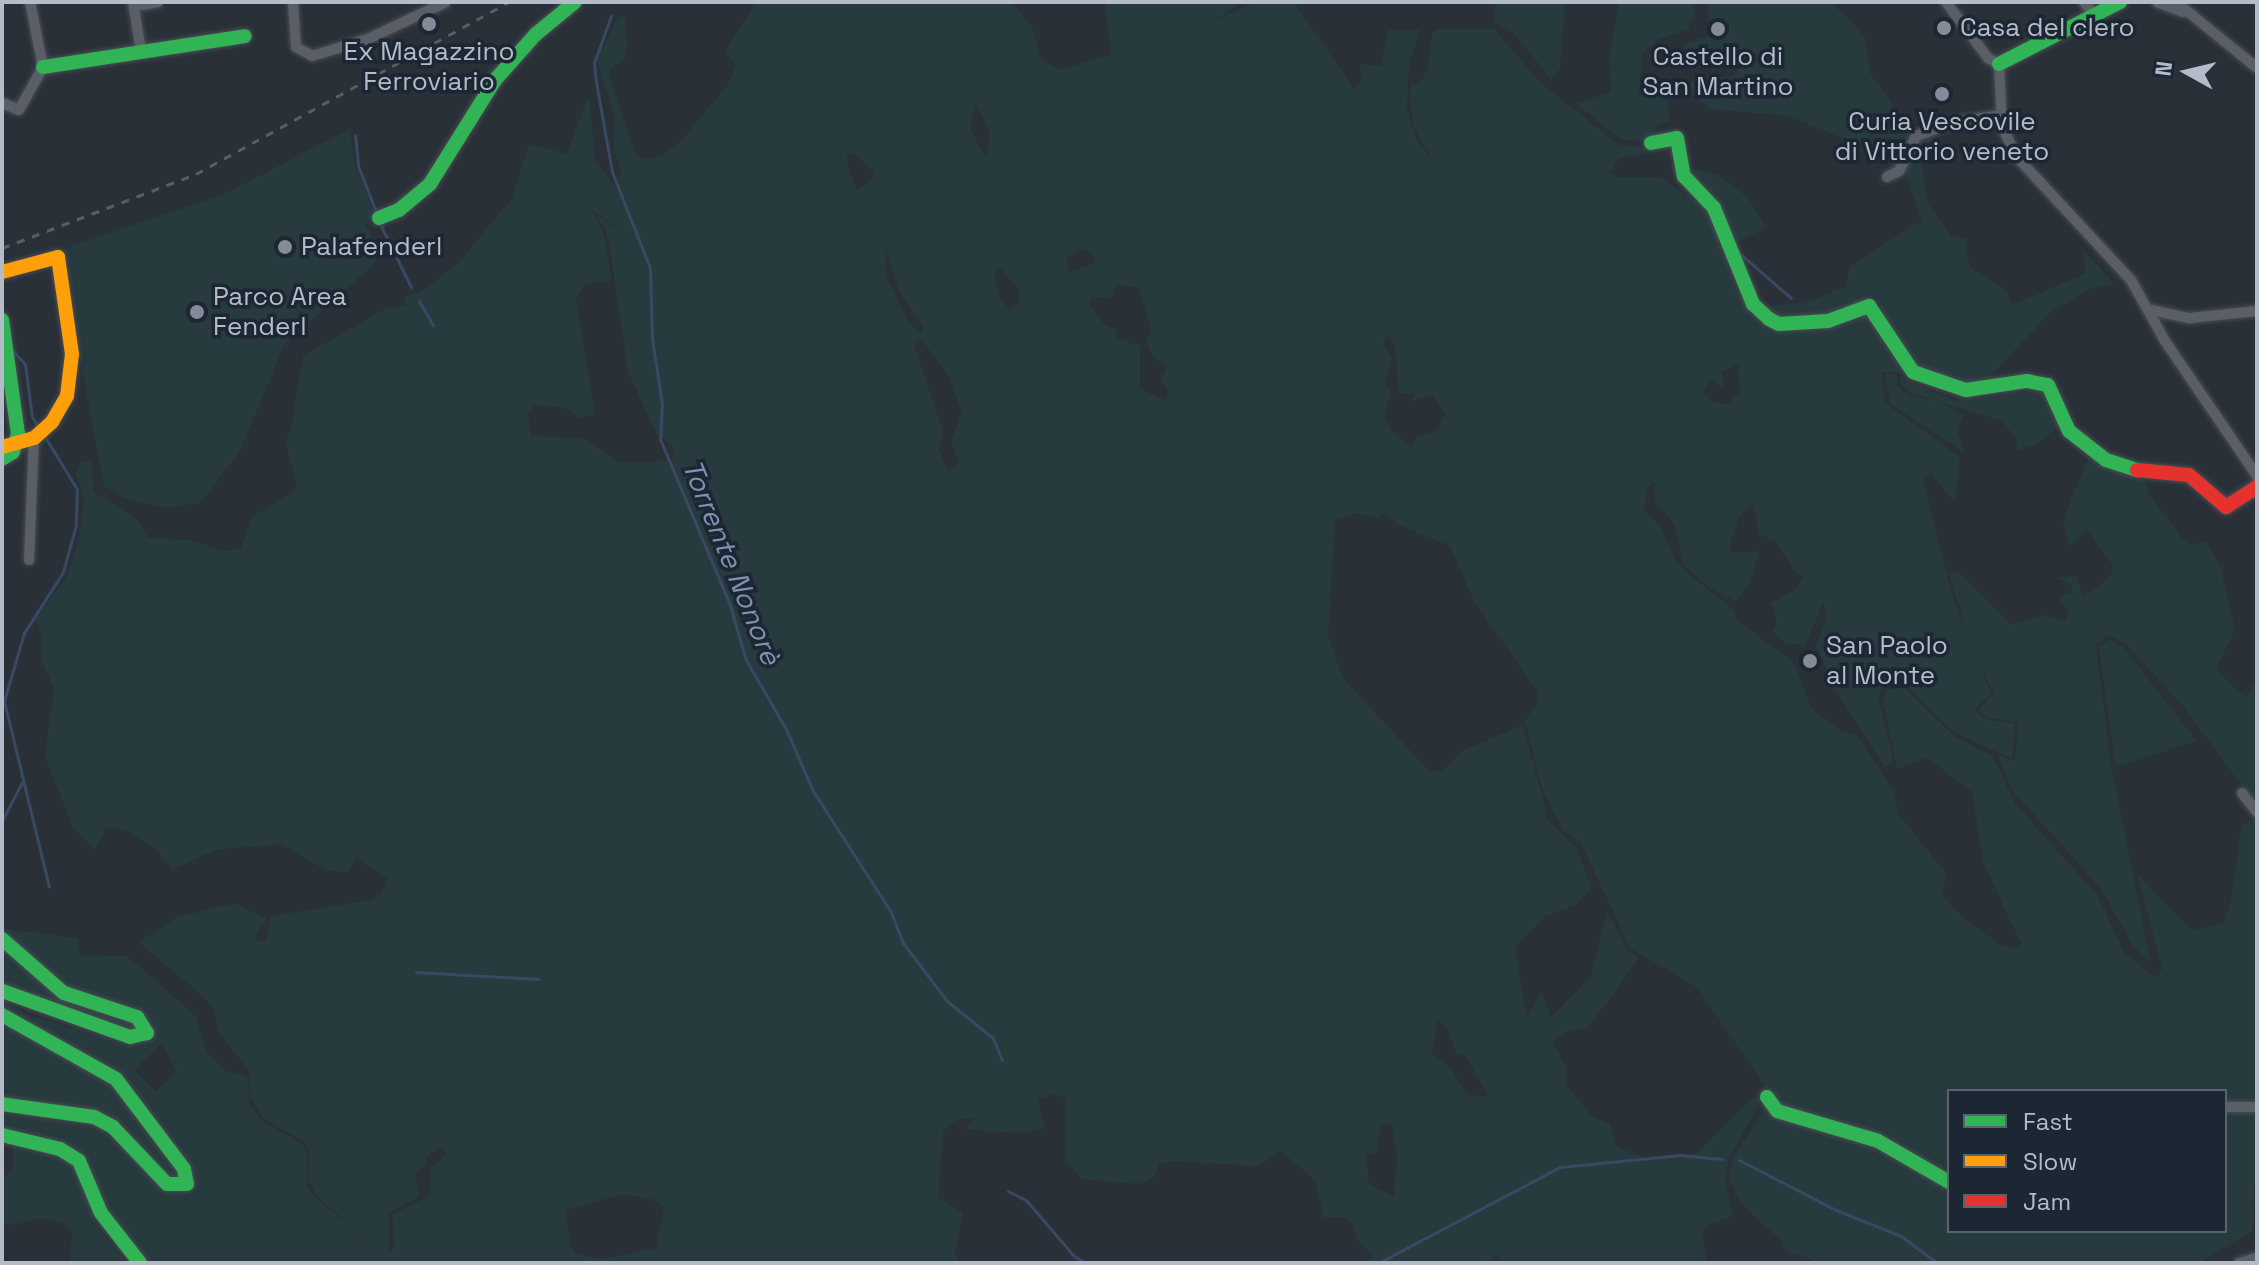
<!DOCTYPE html>
<html>
<head>
<meta charset="utf-8">
<style>
  body { margin:0 }
  #map { position:relative; width:2259px; height:1265px; overflow:hidden; background:#2a3038; font-family:"Space Grotesk",sans-serif }
  div>[style] { position:absolute }
  [style*='--x'] { left:calc(var(--x)*1px); top:calc(var(--y)*1px); width:calc(var(--w)*1px); rotate:calc(var(--a)*1deg) }
  .green>* { inset:0; background:#273a3e }
  .stream>* { height:3px; margin:-1.5px; padding:0 1.5px; transform-origin:1.5px; border-radius:1.5px; background:#384963 }
  .roads { filter:drop-shadow(0 0 2px #484c53) drop-shadow(0 0 2px #484c53) }
  .street>* { height:10px; margin:-5px; padding:0 5px; transform-origin:5px; border-radius:5px; background:#5a5e66 }
  .fast>* { height:14px; margin:-7px; padding:0 7px; transform-origin:7px; border-radius:7px; background:#30b455 }
  .slow>* { height:14px; margin:-7px; padding:0 7px; transform-origin:7px; border-radius:7px; background:#ff9f0a }
  .jam>* { height:14px; margin:-7px; padding:0 7px; transform-origin:7px; border-radius:7px; background:#e5322d }
  .rail>* { height:3px; margin-top:-1.5px; transform-origin:0; background:repeating-linear-gradient(90deg,#595d64 0 8px,transparent 0 16px) }
  .dots>* { width:22px; height:22px; translate:-50% -50%; box-sizing:border-box; border:4px solid #1d2633; border-radius:50% }
  span { translate:-50% -50%; white-space:nowrap; text-align:center; line-height:1.15; -webkit-text-stroke:7px #1d2633; paint-order:stroke }
  .poi-label { font-size:26px; color:#b4bcc9 }
  .left { translate:0 -50%; text-align:left }
  .water-label { font-size:28px; color:#7c92b1; font-style:italic }
  .frame { position:absolute; inset:0; border:4px solid #b4bcc9; pointer-events:none }
  .legend { position:absolute; left:1947px; top:1089px; width:280px; height:144px; box-sizing:border-box; background:#1d2633; border:2px solid #59626f; margin:0; padding:10px 14px; list-style:none; font-size:24px; color:#b4bcc9 }
  .legend li { display:flex; align-items:center; gap:16px; height:40px }
  .legend b { width:40px; border:2px solid #59626f }
  .north { position:absolute; left:2147px; top:32px; width:80px; height:80px; -webkit-text-stroke:6px #1d2633; paint-order:stroke; rotate:278deg; font-size:22px; font-weight:700; line-height:32px; text-align:center; color:#b4bcc9 }
  .north::after { content:''; display:block; margin:auto; width:28px; height:36px; background:#b4bcc9; clip-path:polygon(50% 0,100% 100%,50% 72%,0 100%) }
</style>
</head>
<body>
<div id="map">
  <div class="green">
    <i style="clip-path:polygon(evenodd,756px 2px,1011px 2px,1032px 26px,1041px 59px,1060px 70px,1111px 55px,1105px 2px,1238px 4px,1216px 20px,1255px 2px,1294px 2px,1354px 89px,1361px 83px,1360px 64px,1381px 66px,1388px 30px,1420px 30px,1409px 65px,1407px 112px,1416px 140px,1434px 162px,1414px 128px,1410px 100px,1411px 83px,1418px 86px,1428px 68px,1432px 34px,1435px 29px,1494px 29px,1542px 84px,1604px 133px,1620px 145px,1649px 148px,1642px 155px,1619px 158px,1610px 174px,1617px 174px,1613px 177px,1660px 177px,1706px 208px,1734px 285px,1766px 329px,1785px 333px,1824px 327px,1870px 311px,1906px 373px,1881px 372px,1885px 403px,1960px 457px,1955px 502px,1931px 475px,1923px 480px,1952px 595px,1991px 694px,1974px 710px,1987px 720px,2015px 723px,2012px 759px,1953px 731px,1900px 680px,1882px 688px,1878px 696px,1893px 760px,1885px 768px,1834px 687px,1816px 645px,1828px 616px,1823px 603px,1805px 645px,1788px 644px,1772px 632px,1777px 622px,1771px 603px,1796px 589px,1803px 576px,1793px 570px,1776px 541px,1759px 534px,1754px 506px,1750px 504px,1738px 520px,1730px 544px,1730px 553px,1759px 551px,1750px 583px,1736px 601px,1708px 587px,1684px 565px,1674px 524px,1655px 501px,1655px 482px,1647px 488px,1644px 509px,1661px 528px,1676px 563px,1733px 610px,1736px 619px,1793px 662px,1812px 709px,1842px 732px,1857px 735px,1894px 793px,1898px 814px,1947px 874px,1942px 895px,1966px 920px,2001px 945px,2013px 949px,2021px 944px,1983px 861px,1972px 792px,1927px 758px,1897px 769px,1883px 699px,1888px 689px,1905px 688px,1954px 736px,1992px 756px,2016px 805px,2097px 895px,2124px 952px,2156px 978px,2162px 969px,2138px 875px,2192px 930px,2223px 923px,2231px 902px,2241px 826px,2257px 815px,2257px 1107px,2225px 1107px,2225px 1091px,1949px 1091px,1949px 1231px,2225px 1231px,2225px 1111px,2257px 1111px,2253px 1231px,2198px 1263px,1820px 1263px,1785px 1250px,1782px 1241px,1741px 1204px,1729px 1178px,1733px 1158px,1772px 1097px,1698px 988px,1630px 948px,1580px 841px,1563px 830px,1542px 788px,1525px 720px,1537px 704px,1538px 692px,1474px 601px,1450px 546px,1397px 524px,1385px 512px,1379px 518px,1355px 513px,1335px 520px,1328px 636px,1343px 678px,1429px 771px,1441px 771px,1464px 750px,1523px 725px,1548px 820px,1577px 848px,1591px 888px,1576px 905px,1545px 916px,1515px 948px,1527px 1018px,1542px 992px,1551px 1017px,1591px 976px,1607px 911px,1627px 951px,1639px 958px,1588px 1028px,1566px 1031px,1553px 1041px,1567px 1070px,1566px 1084px,1592px 1116px,1610px 1125px,1617px 1147px,1651px 1160px,1697px 1153px,1757px 1094px,1761px 1100px,1728px 1161px,1725px 1179px,1733px 1216px,1709px 1224px,1702px 1232px,1707px 1263px,1504px 1263px,1498px 1255px,1482px 1263px,1365px 1263px,1372px 1255px,1357px 1240px,1353px 1224px,1343px 1217px,1324px 1218px,1315px 1180px,1281px 1151px,1257px 1166px,1172px 1161px,1159px 1164px,1154px 1177px,1139px 1184px,1082px 1179px,1066px 1161px,1065px 1098px,1054px 1094px,1038px 1100px,1045px 1129px,1016px 1133px,965px 1129px,974px 1118px,956px 1120px,943px 1132px,938px 1197px,963px 1213px,955px 1253px,959px 1263px,142px 1263px,113px 1231px,83px 1162px,2px 1136px,2px 1113px,101px 1128px,175px 1194px,192px 1186px,189px 1168px,129px 1084px,2px 1015px,2px 1000px,28px 1015px,135px 1047px,147px 1037px,147px 1018px,68px 988px,2px 937px,2px 929px,77px 938px,79px 955px,126px 956px,154px 979px,196px 1017px,206px 1050px,223px 1070px,247px 1076px,250px 1104px,263px 1122px,301px 1143px,307px 1152px,307px 1185px,314px 1196px,385px 1256px,316px 1195px,308px 1178px,310px 1151px,302px 1140px,265px 1120px,251px 1098px,249px 1071px,217px 1029px,215px 1011px,205px 998px,138px 942px,178px 917px,235px 903px,267px 919px,256px 933px,256px 941px,266px 941px,271px 916px,370px 900px,380px 895px,387px 878px,356px 858px,348px 872px,327px 871px,282px 844px,215px 850px,172px 870px,157px 849px,123px 829px,106px 828px,95px 850px,73px 827px,45px 757px,54px 688px,41px 660px,42px 634px,35px 618px,65px 580px,78px 543px,84px 501px,76px 475px,81px 462px,91px 459px,94px 492px,137px 519px,148px 538px,191px 540px,224px 551px,241px 548px,253px 516px,294px 491px,297px 483px,285px 441px,291px 429px,303px 356px,385px 309px,407px 306px,403px 297px,420px 292px,458px 264px,512px 198px,529px 144px,567px 154px,589px 95px,595px 161px,622px 196px,616px 178px,622px 173px,614px 150px,615px 118px,597px 60px,618px 17px,625px 16px,627px 45px,626px 57px,609px 70px,612px 84px,635px 154px,648px 159px,667px 153px,686px 135px,727px 86px,736px 65px,725px 52px,756px 2px,976px 103px,989px 130px,988px 156px,980px 150px,970px 126px,976px 103px,756px 2px,854px 152px,874px 172px,870px 182px,856px 189px,847px 162px,847px 155px,854px 152px,756px 2px,565px 160px,591px 209px,629px 236px,594px 214px,606px 231px,610px 249px,628px 372px,656px 432px,675px 449px,672px 461px,619px 462px,582px 438px,531px 436px,528px 414px,535px 405px,563px 407px,580px 418px,595px 414px,576px 300px,584px 284px,612px 280px,603px 232px,565px 160px,756px 2px,885px 244px,899px 291px,924px 326px,921px 332px,909px 324px,886px 277px,885px 244px,756px 2px,1078px 249px,1090px 252px,1095px 263px,1069px 272px,1066px 258px,1078px 249px,756px 2px,1000px 268px,1019px 289px,1019px 304px,1010px 311px,999px 296px,994px 274px,1000px 268px,756px 2px,1117px 284px,1139px 288px,1151px 330px,1146px 342px,1154px 358px,1167px 367px,1161px 380px,1169px 393px,1165px 400px,1140px 389px,1140px 346px,1117px 338px,1116px 330px,1104px 324px,1089px 304px,1093px 297px,1111px 299px,1117px 284px,756px 2px,1389px 336px,1395px 345px,1399px 394px,1415px 393px,1411px 402px,1431px 394px,1445px 414px,1438px 430px,1417px 436px,1411px 446px,1391px 431px,1384px 415px,1391px 392px,1384px 383px,1392px 360px,1383px 342px,1389px 336px,756px 2px,921px 339px,947px 373px,962px 413px,951px 440px,959px 463px,948px 472px,939px 449px,943px 432px,913px 342px,921px 339px,756px 2px,1738px 364px,1740px 396px,1733px 397px,1732px 405px,1712px 402px,1703px 391px,1711px 380px,1724px 390px,1722px 372px,1738px 364px,756px 2px,1437px 1020px,1447px 1028px,1457px 1055px,1466px 1056px,1488px 1097px,1467px 1094px,1448px 1064px,1432px 1055px,1437px 1020px,756px 2px,162px 1043px,177px 1072px,156px 1092px,134px 1070px,162px 1043px,756px 2px,1381px 1123px,1392px 1126px,1397px 1157px,1394px 1196px,1369px 1184px,1366px 1155px,1376px 1154px,1381px 1123px,756px 2px,441px 1147px,446px 1155px,431px 1167px,430px 1195px,392px 1215px,395px 1247px,389px 1254px,389px 1214px,420px 1195px,415px 1175px,428px 1163px,425px 1157px,441px 1147px,756px 2px,623px 1194px,652px 1199px,664px 1208px,656px 1248px,601px 1259px,577px 1254px,570px 1245px,566px 1210px,623px 1194px)"></i>
    <i style="clip-path:polygon(1496px 2px,1565px 2px,1560px 68px,1552px 80px,1513px 32px,1492px 21px)"></i>
    <i style="clip-path:polygon(1619px 2px,1693px 2px,1695px 20px,1688px 21px,1690px 28px,1657px 40px,1642px 54px,1639px 95px,1668px 93px,1669px 121px,1658px 124px,1652px 142px,1622px 140px,1575px 103px,1611px 92px,1610px 54px)"></i>
    <i style="clip-path:polygon(1707px 2px,1829px 2px,1849px 18px,1865px 39px,1870px 73px,1912px 133px,1901px 163px,1891px 167px,1889px 150px,1882px 143px,1856px 143px,1787px 116px,1711px 109px,1685px 90px,1683px 83px,1738px 75px,1737px 70px,1758px 61px,1755px 52px,1725px 65px,1723px 60px,1691px 70px,1683px 45px,1710px 35px)"></i>
    <i style="clip-path:polygon(350px 129px,355px 166px,376px 216px,365px 224px,378px 248px,375px 263px,284px 345px,240px 451px,200px 503px,167px 508px,124px 498px,104px 486px,60px 250px,224px 194px)"></i>
    <i style="clip-path:polygon(1928px 135px,1936px 136px,1922px 164px,1927px 202px,1952px 237px,1969px 238px,1965px 252px,1971px 268px,2006px 290px,2013px 305px,2086px 273px,2082px 248px,2114px 284px,2090px 289px,2051px 312px,1992px 374px,1988px 386px,1917px 368px,1888px 327px,1875px 295px,1867px 295px,1851px 311px,1784px 322px,1760px 306px,1806px 303px,1845px 287px,1851px 266px,1922px 220px,1903px 168px,1915px 143px)"></i>
    <i style="clip-path:polygon(1688px 167px,1719px 175px,1748px 198px,1767px 227px,1735px 244px,1688px 178px)"></i>
    <i style="clip-path:polygon(1885px 374px,1897px 375px,1897px 386px,1910px 396px,1941px 402px,1963px 415px,1957px 431px,1966px 454px,1890px 404px)"></i>
    <i style="clip-path:polygon(1901px 377px,1955px 401px,2039px 390px,2056px 413px,2057px 428px,2037px 444px,2017px 451px,2016px 438px,2002px 421px,1911px 393px,1900px 384px)"></i>
    <i style="clip-path:polygon(2089px 457px,2146px 481px,2149px 494px,2181px 537px,2190px 544px,2205px 542px,2220px 565px,2235px 630px,2218px 664px,2219px 674px,2246px 697px,2257px 678px,2257px 806px,2183px 706px,2126px 644px,2109px 635px,2096px 645px,2110px 759px,2151px 965px,2132px 944px,2100px 887px,2013px 791px,1998px 756px,2015px 761px,2018px 722px,1988px 718px,1978px 710px,1994px 693px,1971px 646px,1949px 573px,1958px 572px,2011px 625px,2045px 615px,2065px 621px,2069px 609px,2058px 601px,2064px 593px,2072px 596px,2072px 586px,2057px 577px,2076px 576px,2083px 597px,2109px 578px,2114px 567px,2087px 530px,2070px 547px,2064px 529px,2063px 520px)"></i>
    <i style="clip-path:polygon(2109px 639px,2123px 647px,2197px 741px,2116px 767px,2099px 648px)"></i>
    <i style="clip-path:polygon(2px 947px,47px 984px,131px 1019px,142px 1034px,2px 991px)"></i>
    <i style="clip-path:polygon(2px 1024px,117px 1087px,184px 1177px,173px 1183px,112px 1126px,2px 1105px)"></i>
    <i style="clip-path:polygon(13px 1147px,59px 1158px,79px 1172px,96px 1225px,126px 1263px,70px 1263px,72px 1231px,64px 1223px,38px 1218px,15px 1225px,3px 1222px,2px 1180px,13px 1169px)"></i>
  </div>
  <div class="stream">
    <i style="--x:611;--y:16;--w:50;--a:109.9"></i>
    <i style="--x:594;--y:63;--w:19;--a:84"></i>
    <i style="--x:596;--y:82;--w:91;--a:79.9"></i>
    <i style="--x:612;--y:172;--w:103;--a:68.4"></i>
    <i style="--x:650;--y:268;--w:71;--a:88.4"></i>
    <i style="--x:652;--y:339;--w:66;--a:81.3"></i>
    <i style="--x:662;--y:404;--w:35;--a:93"></i>
    <i style="--x:660;--y:439;--w:177;--a:67.1"></i>
    <i style="--x:729;--y:602;--w:60;--a:73.7"></i>
    <i style="--x:746;--y:660;--w:80;--a:59.9"></i>
    <i style="--x:786;--y:729;--w:68;--a:66.5"></i>
    <i style="--x:813;--y:791;--w:144;--a:57.2"></i>
    <i style="--x:891;--y:912;--w:33;--a:69"></i>
    <i style="--x:903;--y:943;--w:73;--a:52.8"></i>
    <i style="--x:947;--y:1001;--w:59;--a:38.8"></i>
    <i style="--x:993;--y:1038;--w:24;--a:68"></i>
    <i style="--x:355;--y:135;--w:31;--a:84"></i>
    <i style="--x:358;--y:166;--w:49;--a:68.6"></i>
    <i style="--x:381;--y:226;--w:68;--a:63.8"></i>
    <i style="--x:1738;--y:252;--w:70;--a:41"></i>
    <i style="--x:419;--y:301;--w:28;--a:60"></i>
    <i style="--x:10;--y:348;--w:22;--a:47"></i>
    <i style="--x:25;--y:364;--w:53;--a:82.5"></i>
    <i style="--x:32;--y:417;--w:13;--a:58"></i>
    <i style="--x:45;--y:437;--w:61;--a:58.4"></i>
    <i style="--x:77;--y:489;--w:36;--a:92"></i>
    <i style="--x:76;--y:525;--w:49;--a:105.5"></i>
    <i style="--x:63;--y:572;--w:72;--a:122.6"></i>
    <i style="--x:24;--y:633;--w:71;--a:106.4"></i>
    <i style="--x:4;--y:701;--w:191;--a:76.4"></i>
    <i style="--x:2;--y:821;--w:44;--a:-62.9"></i>
    <i style="--x:416;--y:972;--w:123;--a:3.3"></i>
    <i style="--x:1739;--y:1160;--w:109;--a:27.3"></i>
    <i style="--x:1836;--y:1210;--w:70;--a:21.8"></i>
    <i style="--x:1901;--y:1236;--w:45;--a:36.9"></i>
    <i style="--x:1008;--y:1191;--w:20;--a:27"></i>
    <i style="--x:1026;--y:1200;--w:74;--a:49.4"></i>
    <i style="--x:1074;--y:1256;--w:14;--a:30"></i>
    <i style="--x:1378;--y:1263;--w:206;--a:-27.8"></i>
    <i style="--x:1560;--y:1167;--w:121;--a:-5.7"></i>
    <i style="--x:1680;--y:1155;--w:42;--a:5.4"></i>
  </div>
  <div class="roads">
    <div class="street">
      <i style="--x:133;--y:2;--w:50;--a:80.7"></i>
      <i style="--x:293;--y:2;--w:45;--a:86.2"></i>
      <i style="--x:296;--y:47;--w:18;--a:29"></i>
      <i style="--x:312;--y:56;--w:59;--a:-16.9"></i>
      <i style="--x:368;--y:39;--w:86;--a:-25.4"></i>
      <i style="--x:1946;--y:2;--w:70;--a:53.1"></i>
      <i style="--x:1988;--y:58;--w:13;--a:29"></i>
      <i style="--x:1999;--y:64;--w:62;--a:87.2"></i>
      <i style="--x:2002;--y:126;--w:33;--a:65"></i>
      <i style="--x:2016;--y:156;--w:169;--a:47.2"></i>
      <i style="--x:2131;--y:280;--w:70;--a:60.9"></i>
      <i style="--x:2165;--y:341;--w:163;--a:55.7"></i>
      <i style="--x:2084;--y:2;--w:18;--a:52"></i>
      <i style="--x:2157;--y:2;--w:28;--a:21"></i>
      <i style="--x:2176;--y:2;--w:104;--a:39.2"></i>
      <i style="--x:134;--y:6;--w:24;--a:-9"></i>
      <i style="--x:2;--y:103;--w:18;--a:22"></i>
      <i style="--x:19;--y:110;--w:49;--a:-60.8"></i>
      <i style="--x:43;--y:67;--w:66;--a:-101.3"></i>
      <i style="--x:1887;--y:177;--w:13;--a:-27"></i>
      <i style="--x:1899;--y:171;--w:39;--a:-64"></i>
      <i style="--x:1916;--y:136;--w:40;--a:-20.2"></i>
      <i style="--x:1954;--y:122;--w:49;--a:-8.3"></i>
      <i style="--x:2151;--y:310;--w:40;--a:12"></i>
      <i style="--x:2190;--y:318;--w:67;--a:-6"></i>
      <i style="--x:29;--y:560;--w:122;--a:-87.7"></i>
      <i style="--x:2242;--y:793;--w:24;--a:52"></i>
      <i style="--x:2225;--y:1107;--w:32;--a:0"></i>
      <i style="--x:2239;--y:1263;--w:19;--a:-16"></i>
    </div>
    <div class="fast">
      <i style="--x:1999;--y:64;--w:136;--a:-27.1"></i>
      <i style="--x:43;--y:67;--w:204;--a:-8.7"></i>
      <i style="--x:1651;--y:143;--w:26;--a:-11"></i>
      <i style="--x:1677;--y:138;--w:39;--a:80"></i>
      <i style="--x:1684;--y:176;--w:44;--a:46.8"></i>
      <i style="--x:1714;--y:208;--w:104;--a:67.9"></i>
      <i style="--x:1753;--y:304;--w:22;--a:43"></i>
      <i style="--x:1769;--y:319;--w:11;--a:27"></i>
      <i style="--x:1779;--y:324;--w:49;--a:-3.5"></i>
      <i style="--x:1828;--y:321;--w:44;--a:-20.1"></i>
      <i style="--x:1869;--y:306;--w:79;--a:56.3"></i>
      <i style="--x:1913;--y:372;--w:56;--a:18.8"></i>
      <i style="--x:1966;--y:390;--w:62;--a:-8.4"></i>
      <i style="--x:2027;--y:381;--w:21;--a:11"></i>
      <i style="--x:2048;--y:385;--w:51;--a:65.5"></i>
      <i style="--x:2069;--y:431;--w:47;--a:38.1"></i>
      <i style="--x:2106;--y:460;--w:33;--a:18"></i>
      <i style="--x:379;--y:218;--w:22;--a:-22"></i>
      <i style="--x:399;--y:210;--w:40;--a:-40"></i>
      <i style="--x:430;--y:184;--w:123;--a:-58"></i>
      <i style="--x:495;--y:80;--w:62;--a:-48.3"></i>
      <i style="--x:536;--y:34;--w:50;--a:-39.4"></i>
      <i style="--x:2;--y:320;--w:115;--a:82"></i>
      <i style="--x:18;--y:434;--w:19;--a:106"></i>
      <i style="--x:13;--y:452;--w:13;--a:148"></i>
      <i style="--x:2;--y:939;--w:82;--a:41.1"></i>
      <i style="--x:64;--y:993;--w:77;--a:18.2"></i>
      <i style="--x:137;--y:1017;--w:19;--a:58"></i>
      <i style="--x:147;--y:1033;--w:17;--a:167"></i>
      <i style="--x:130;--y:1037;--w:136;--a:-160.2"></i>
      <i style="--x:2;--y:1015;--w:131;--a:29.3"></i>
      <i style="--x:116;--y:1079;--w:113;--a:52.9"></i>
      <i style="--x:184;--y:1169;--w:15;--a:79"></i>
      <i style="--x:187;--y:1184;--w:20;--a:180"></i>
      <i style="--x:167;--y:1184;--w:79;--a:-133.5"></i>
      <i style="--x:113;--y:1127;--w:21;--a:-152"></i>
      <i style="--x:94;--y:1117;--w:93;--a:-172"></i>
      <i style="--x:1767;--y:1097;--w:17;--a:54"></i>
      <i style="--x:1777;--y:1111;--w:105;--a:16.5"></i>
      <i style="--x:1878;--y:1141;--w:82;--a:30"></i>
      <i style="--x:2;--y:1135;--w:60;--a:13.6"></i>
      <i style="--x:60;--y:1149;--w:22;--a:32"></i>
      <i style="--x:79;--y:1161;--w:56;--a:67.1"></i>
      <i style="--x:101;--y:1213;--w:63;--a:52"></i>
    </div>
    <div class="slow">
      <i style="--x:2;--y:272;--w:58;--a:-15"></i>
      <i style="--x:58;--y:257;--w:98;--a:81.8"></i>
      <i style="--x:72;--y:354;--w:42;--a:96.8"></i>
      <i style="--x:67;--y:396;--w:30;--a:120"></i>
      <i style="--x:52;--y:422;--w:24;--a:138"></i>
      <i style="--x:34;--y:438;--w:33;--a:164"></i>
    </div>
    <div class="jam">
      <i style="--x:2137;--y:470;--w:52;--a:5.5"></i>
      <i style="--x:2189;--y:475;--w:49;--a:40.9"></i>
      <i style="--x:2226;--y:507;--w:37;--a:-33"></i>
    </div>
  </div>
  <div class="rail">
    <i style="--x:2;--y:248;--w:208;--a:-20.9"></i>
    <i style="--x:196;--y:174;--w:357;--a:-28.8"></i>
  </div>
  <div class="dots">
    <i style="left:429px;top:24px;background:#848b96"></i>
    <i style="left:1944px;top:28px;background:#848b96"></i>
    <i style="left:1718px;top:29px;background:#848b96"></i>
    <i style="left:1942px;top:94px;background:#848b96"></i>
    <i style="left:285px;top:247px;background:#848b96"></i>
    <i style="left:197px;top:312px;background:#848b96"></i>
    <i style="left:1810px;top:661px;background:#848b96"></i>
  </div>
  <div class="poi-label">
    <span class="left" style="left:1960px;top:28px">Casa del clero</span>
    <span style="left:429px;top:67px">Ex Magazzino<br>Ferroviario</span>
    <span style="left:1718px;top:72px">Castello di<br>San Martino</span>
    <span style="left:1942px;top:137px">Curia Vescovile<br>di Vittorio veneto</span>
    <span class="left" style="left:301px;top:247px">Palafenderl</span>
    <span class="left" style="left:213px;top:312px">Parco Area<br>Fenderl</span>
    <span class="left" style="left:1826px;top:661px">San Paolo<br>al Monte</span>
  </div>
  <div class="water-label">
    <span style="left:732px;top:562px;rotate:68deg">Torrente Nonorè</span>
  </div>
  <div class="frame"></div>
  <ul class="legend">
  <li><b style="height:10px;background:#30b455"></b>Fast</li>
  <li><b style="height:10px;background:#ff9f0a"></b>Slow</li>
  <li><b style="height:10px;background:#e5322d"></b>Jam</li>
  </ul>
  <div class="north">N</div>
</div>
</body>
</html>
